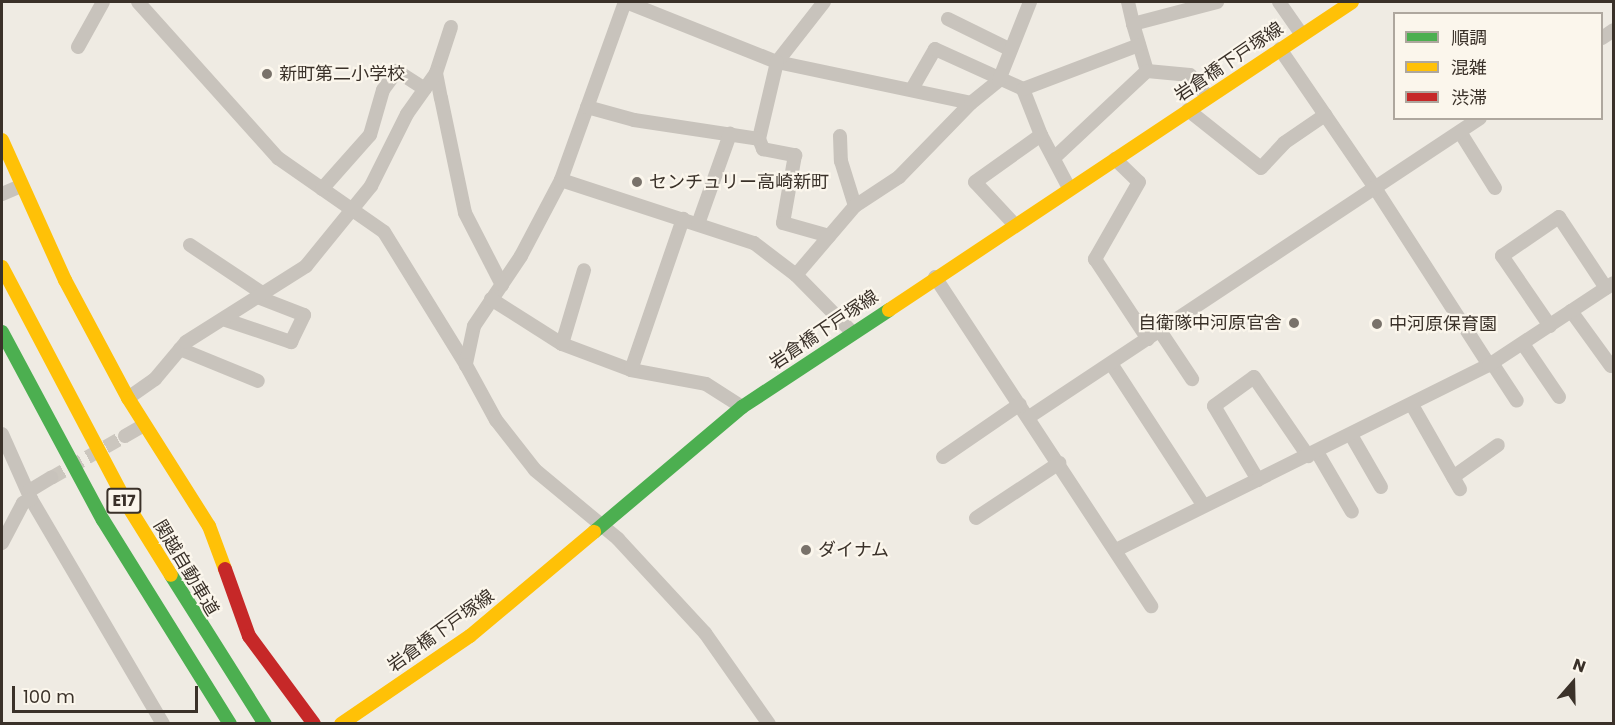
<!DOCTYPE html>
<html>
<head>
<meta charset="utf-8">
<style>
  body { margin:0 }
  #map { position:relative; width:1615px; height:725px; overflow:hidden; background:#efebe3; font-family:Poppins,"Noto Sans JP",sans-serif }
  div>[style] { position:absolute }
  [style*='--x'] { left:calc(var(--x)*1px); top:calc(var(--y)*1px); width:calc(var(--w)*1px); rotate:calc(var(--a)*1deg) }
  .street-tunnel>* { height:14px; margin-top:-7px; transform-origin:0; background:repeating-linear-gradient(90deg,#cbc6be 0 14px,transparent 0 21px) }
  .street>* { height:14px; margin:-7px; padding:0 7px; transform-origin:7px; border-radius:7px; background:#c8c3bc }
  .fast>* { height:14px; margin:-7px; padding:0 7px; transform-origin:7px; border-radius:7px; background:#4caf50 }
  .slow>* { height:14px; margin:-7px; padding:0 7px; transform-origin:7px; border-radius:7px; background:#ffc107 }
  .jam>* { height:14px; margin:-7px; padding:0 7px; transform-origin:7px; border-radius:7px; background:#c62828 }
  .dots>* { width:16px; height:16px; translate:-50% -50%; box-sizing:border-box; border:3px solid #fbf6ec; border-radius:50% }
  span { translate:-50% -50%; white-space:nowrap; text-align:center; line-height:1.15; -webkit-text-stroke:4.5px #fbf6ec; paint-order:stroke }
  .shield-label span { padding:2px 4px; background:#fbf6ec; border:2px solid; border-radius:4px; -webkit-text-stroke-width:0 }
  .shield-label { font-size:16px; color:#3a3129; font-weight:700 }
  .street-label { font-size:18px; color:#3a3129 }
  .poi-label { font-size:18px; color:#3a3129 }
  .left { translate:0 -50%; text-align:left }
  .right { translate:-100% -50%; text-align:right }
  .frame { position:absolute; inset:0; border:3px solid #3a3129; pointer-events:none }
  .legend { position:absolute; left:1393px; top:12px; width:210px; height:108px; box-sizing:border-box; background:#fbf6ec; border:2px solid #aea79e; margin:0; padding:8px 10px; list-style:none; font-size:18px; color:#3a3129 }
  .legend li { display:flex; align-items:center; gap:12px; height:30px }
  .legend b { width:30px; border:2px solid #aea79e }
  .north { position:absolute; left:1543px; top:653px; width:60px; height:60px; -webkit-text-stroke:4px #fbf6ec; paint-order:stroke; rotate:20deg; font-size:16px; font-weight:700; line-height:24px; text-align:center; color:#3a3129 }
  .north::after { content:''; display:block; margin:auto; width:21px; height:27px; background:#3a3129; clip-path:polygon(50% 0,100% 100%,50% 72%,0 100%) }
  .scale { position:absolute; left:12px; top:686px; width:186px; height:27px; box-sizing:border-box; border:3px solid #3a3129; border-top:0; padding-left:8px; font-size:18px; line-height:21px; white-space:nowrap; color:#3a3129; -webkit-text-stroke:4px #fbf6ec; paint-order:stroke }
</style>
</head>
<body>
<div id="map">
  <div class="street-tunnel">
    <i style="--x:51;--y:478;--w:85;--a:-29.6"></i>
  </div>
  <div class="street">
    <i style="--x:138;--y:2;--w:210;--a:48.1"></i>
    <i style="--x:278;--y:158;--w:129;--a:34.9"></i>
    <i style="--x:384;--y:232;--w:156;--a:58.3"></i>
    <i style="--x:625;--y:2;--w:189;--a:109.8"></i>
    <i style="--x:561;--y:180;--w:86;--a:117.8"></i>
    <i style="--x:521;--y:256;--w:84;--a:123.9"></i>
    <i style="--x:474;--y:326;--w:40;--a:102"></i>
    <i style="--x:466;--y:365;--w:63;--a:61.4"></i>
    <i style="--x:496;--y:420;--w:63;--a:52"></i>
    <i style="--x:535;--y:470;--w:108;--a:39.7"></i>
    <i style="--x:618;--y:539;--w:128;--a:47.2"></i>
    <i style="--x:705;--y:633;--w:111;--a:54.9"></i>
    <i style="--x:626;--y:2;--w:162;--a:21.7"></i>
    <i style="--x:777;--y:62;--w:198;--a:11.9"></i>
    <i style="--x:824;--y:2;--w:76;--a:128.1"></i>
    <i style="--x:777;--y:62;--w:79;--a:103.2"></i>
    <i style="--x:759;--y:139;--w:11;--a:68"></i>
    <i style="--x:763;--y:149;--w:33;--a:11"></i>
    <i style="--x:795;--y:155;--w:69;--a:100"></i>
    <i style="--x:783;--y:223;--w:48;--a:15.8"></i>
    <i style="--x:1128;--y:2;--w:23;--a:77"></i>
    <i style="--x:1133;--y:24;--w:87;--a:-14.7"></i>
    <i style="--x:1279;--y:2;--w:40;--a:55.1"></i>
    <i style="--x:948;--y:19;--w:68;--a:26.2"></i>
    <i style="--x:1133;--y:24;--w:49;--a:73.4"></i>
    <i style="--x:1147;--y:71;--w:43;--a:5.3"></i>
    <i style="--x:1190;--y:75;--w:28;--a:51"></i>
    <i style="--x:451;--y:27;--w:48;--a:108.1"></i>
    <i style="--x:436;--y:73;--w:25;--a:79"></i>
    <i style="--x:441;--y:98;--w:117;--a:78.2"></i>
    <i style="--x:465;--y:213;--w:81;--a:62.8"></i>
    <i style="--x:1602;--y:38;--w:14;--a:-34"></i>
    <i style="--x:78;--y:47;--w:51;--a:-60.9"></i>
    <i style="--x:1280;--y:49;--w:168;--a:55.6"></i>
    <i style="--x:1375;--y:188;--w:211;--a:57.2"></i>
    <i style="--x:912;--y:89;--w:46;--a:-60.1"></i>
    <i style="--x:935;--y:49;--w:97;--a:24.4"></i>
    <i style="--x:587;--y:107;--w:49;--a:15.5"></i>
    <i style="--x:634;--y:120;--w:126;--a:8.6"></i>
    <i style="--x:1188;--y:110;--w:93;--a:38.5"></i>
    <i style="--x:1261;--y:168;--w:34;--a:-47"></i>
    <i style="--x:1284;--y:143;--w:50;--a:-34.3"></i>
    <i style="--x:1460;--y:132;--w:66;--a:58"></i>
    <i style="--x:840;--y:136;--w:25;--a:88"></i>
    <i style="--x:841;--y:161;--w:47;--a:72.7"></i>
    <i style="--x:1054;--y:158;--w:127;--a:-43.1"></i>
    <i style="--x:1115;--y:159;--w:33;--a:44"></i>
    <i style="--x:1139;--y:182;--w:89;--a:119.7"></i>
    <i style="--x:1095;--y:259;--w:96;--a:56.5"></i>
    <i style="--x:561;--y:180;--w:203;--a:18.1"></i>
    <i style="--x:754;--y:243;--w:53;--a:37.3"></i>
    <i style="--x:796;--y:275;--w:80;--a:45.5"></i>
    <i style="--x:1069;--y:188;--w:60;--a:-117.8"></i>
    <i style="--x:1041;--y:135;--w:49;--a:-111.4"></i>
    <i style="--x:1023;--y:89;--w:124;--a:-20.8"></i>
    <i style="--x:322;--y:189;--w:72;--a:-48.4"></i>
    <i style="--x:370;--y:135;--w:47;--a:-73.9"></i>
    <i style="--x:383;--y:90;--w:24;--a:-54"></i>
    <i style="--x:397;--y:71;--w:33;--a:33"></i>
    <i style="--x:2;--y:194;--w:21;--a:-23"></i>
    <i style="--x:698;--y:224;--w:96;--a:-70.4"></i>
    <i style="--x:1014;--y:224;--w:57;--a:-132.9"></i>
    <i style="--x:975;--y:182;--w:81;--a:-35.5"></i>
    <i style="--x:190;--y:245;--w:90;--a:33.7"></i>
    <i style="--x:796;--y:275;--w:91;--a:-49.5"></i>
    <i style="--x:855;--y:206;--w:53;--a:-33.4"></i>
    <i style="--x:899;--y:177;--w:103;--a:-45.8"></i>
    <i style="--x:971;--y:103;--w:36;--a:-39"></i>
    <i style="--x:999;--y:80;--w:84;--a:-68.3"></i>
    <i style="--x:935;--y:277;--w:394;--a:56.7"></i>
    <i style="--x:491;--y:299;--w:84;--a:32.4"></i>
    <i style="--x:562;--y:344;--w:74;--a:20.6"></i>
    <i style="--x:631;--y:370;--w:76;--a:10.6"></i>
    <i style="--x:706;--y:384;--w:43;--a:32.6"></i>
    <i style="--x:1571;--y:311;--w:68;--a:54"></i>
    <i style="--x:226;--y:320;--w:69;--a:18.7"></i>
    <i style="--x:291;--y:342;--w:30;--a:-64"></i>
    <i style="--x:304;--y:315;--w:47;--a:-158.9"></i>
    <i style="--x:1550;--y:326;--w:85;--a:-124.4"></i>
    <i style="--x:1502;--y:256;--w:69;--a:-34.4"></i>
    <i style="--x:1559;--y:217;--w:85;--a:56.5"></i>
    <i style="--x:1160;--y:331;--w:58;--a:56.3"></i>
    <i style="--x:562;--y:344;--w:77;--a:-73.4"></i>
    <i style="--x:1523;--y:344;--w:64;--a:55.8"></i>
    <i style="--x:180;--y:349;--w:84;--a:22.3"></i>
    <i style="--x:1492;--y:363;--w:45;--a:56.7"></i>
    <i style="--x:1112;--y:365;--w:168;--a:56.9"></i>
    <i style="--x:631;--y:370;--w:160;--a:-71"></i>
    <i style="--x:128;--y:398;--w:33;--a:-35"></i>
    <i style="--x:155;--y:379;--w:48;--a:-50"></i>
    <i style="--x:186;--y:342;--w:142;--a:-32.3"></i>
    <i style="--x:306;--y:266;--w:103;--a:-50.9"></i>
    <i style="--x:371;--y:186;--w:80;--a:-63.4"></i>
    <i style="--x:407;--y:114;--w:50;--a:-54.7"></i>
    <i style="--x:1412;--y:405;--w:97;--a:60.3"></i>
    <i style="--x:1029;--y:417;--w:541;--a:-33.54"></i>
    <i style="--x:2;--y:434;--w:71;--a:66"></i>
    <i style="--x:31;--y:499;--w:261;--a:59.6"></i>
    <i style="--x:1351;--y:435;--w:60;--a:60"></i>
    <i style="--x:125;--y:436;--w:22;--a:-30"></i>
    <i style="--x:1317;--y:452;--w:69;--a:59.7"></i>
    <i style="--x:943;--y:457;--w:93;--a:-34.5"></i>
    <i style="--x:1453;--y:477;--w:55;--a:-35.4"></i>
    <i style="--x:1258;--y:480;--w:86;--a:-120.7"></i>
    <i style="--x:1214;--y:406;--w:49;--a:-35.9"></i>
    <i style="--x:1254;--y:377;--w:96;--a:55.6"></i>
    <i style="--x:29;--y:491;--w:26;--a:-31"></i>
    <i style="--x:976;--y:518;--w:100;--a:-33.5"></i>
    <i style="--x:2;--y:543;--w:45;--a:-62.3"></i>
    <i style="--x:23;--y:503;--w:9;--a:-27"></i>
    <i style="--x:1116;--y:550;--w:416;--a:-26.4"></i>
    <i style="--x:1489;--y:365;--w:149;--a:-33.3"></i>
  </div>
  <div class="fast">
    <i style="--x:2;--y:332;--w:213;--a:61.8"></i>
    <i style="--x:103;--y:520;--w:240;--a:58.1"></i>
    <i style="--x:594;--y:532;--w:194;--a:-40.2"></i>
    <i style="--x:742;--y:407;--w:176;--a:-33.4"></i>
    <i style="--x:171;--y:575;--w:176;--a:57.8"></i>
  </div>
  <div class="slow">
    <i style="--x:2;--y:140;--w:154;--a:65.8"></i>
    <i style="--x:65;--y:280;--w:134;--a:61.9"></i>
    <i style="--x:128;--y:398;--w:151;--a:57.7"></i>
    <i style="--x:209;--y:526;--w:46;--a:69.6"></i>
    <i style="--x:2;--y:267;--w:270;--a:62.2"></i>
    <i style="--x:128;--y:506;--w:81;--a:58.1"></i>
    <i style="--x:889;--y:310;--w:556;--a:-33.63"></i>
    <i style="--x:341;--y:724;--w:156;--a:-34.3"></i>
    <i style="--x:470;--y:636;--w:162;--a:-40"></i>
  </div>
  <div class="jam">
    <i style="--x:225;--y:569;--w:71;--a:70.3"></i>
    <i style="--x:249;--y:636;--w:109;--a:53.5"></i>
  </div>
  <div class="dots">
    <i style="left:267px;top:74px;background:#79726a"></i>
    <i style="left:637px;top:182px;background:#79726a"></i>
    <i style="left:1294px;top:323px;background:#79726a"></i>
    <i style="left:1377px;top:324px;background:#79726a"></i>
    <i style="left:806px;top:550px;background:#79726a"></i>
  </div>
  <div class="shield-label">
    <span style="left:124px;top:501px">E17</span>
  </div>
  <div class="street-label">
    <span style="left:1229px;top:62px;rotate:-34deg">岩倉橋下戸塚線</span>
    <span style="left:824px;top:330px;rotate:-34deg">岩倉橋下戸塚線</span>
    <span style="left:186px;top:568px;rotate:59deg">関越自動車道</span>
    <span style="left:441px;top:631px;rotate:-36deg">岩倉橋下戸塚線</span>
  </div>
  <div class="poi-label">
    <span class="left" style="left:279px;top:74px">新町第二小学校</span>
    <span class="left" style="left:649px;top:182px">センチュリー高崎新町</span>
    <span class="right" style="left:1282px;top:323px">自衛隊中河原官舎</span>
    <span class="left" style="left:1389px;top:324px">中河原保育園</span>
    <span class="left" style="left:818px;top:550px">ダイナム</span>
  </div>
  <div class="frame"></div>
  <ul class="legend">
  <li><b style="height:8px;background:#4caf50"></b>順調</li>
  <li><b style="height:8px;background:#ffc107"></b>混雑</li>
  <li><b style="height:8px;background:#c62828"></b>渋滞</li>
  </ul>
  <div class="north">N</div>
  <div class="scale">100 m</div>
</div>
</body>
</html>
